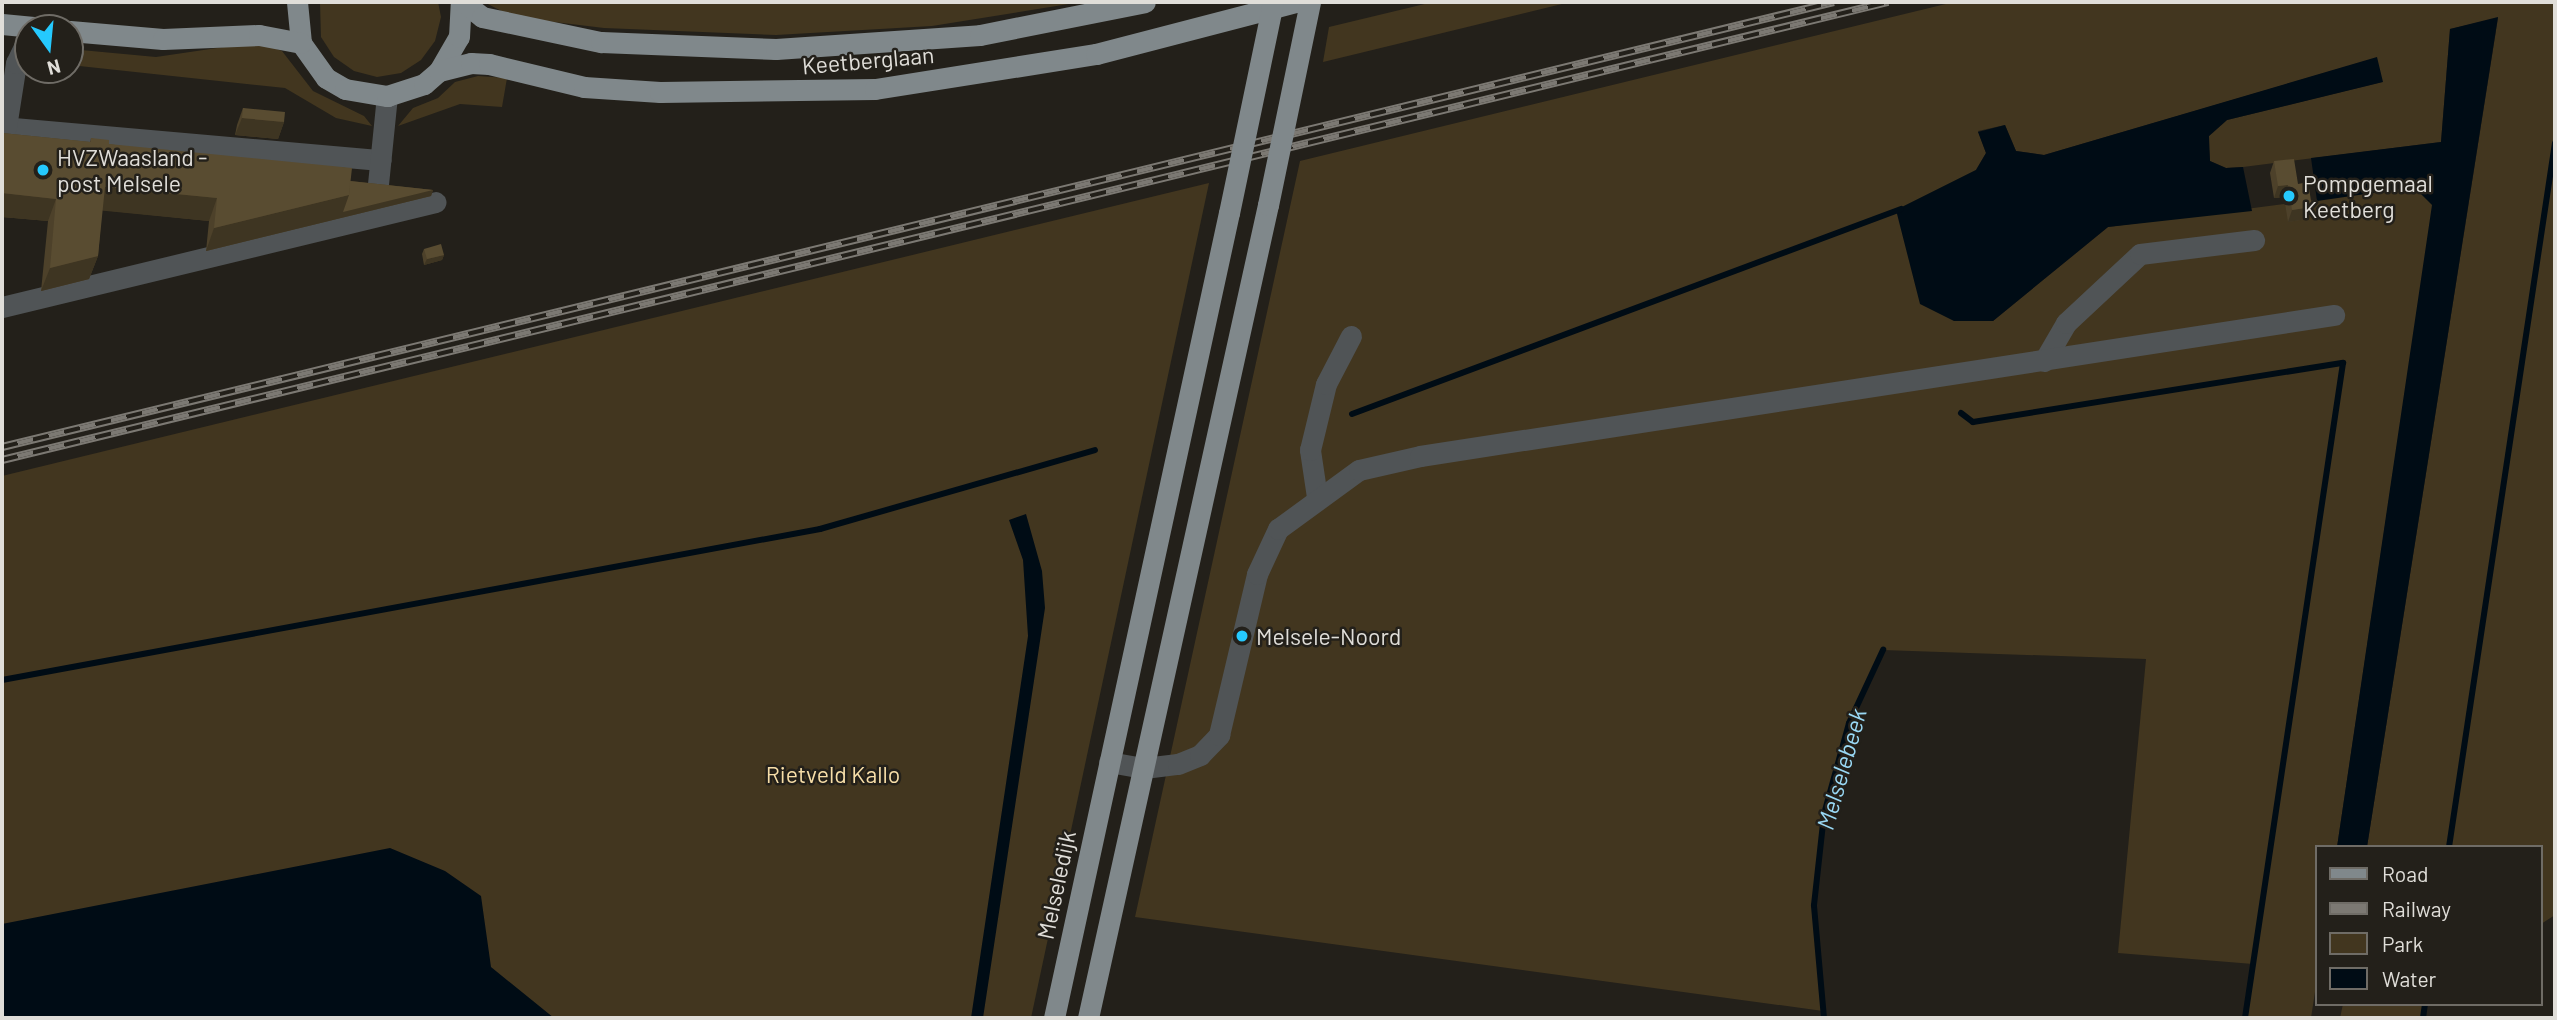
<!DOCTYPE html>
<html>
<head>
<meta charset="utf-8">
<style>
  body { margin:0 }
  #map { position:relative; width:2557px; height:1020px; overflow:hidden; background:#23201a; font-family:Barlow,sans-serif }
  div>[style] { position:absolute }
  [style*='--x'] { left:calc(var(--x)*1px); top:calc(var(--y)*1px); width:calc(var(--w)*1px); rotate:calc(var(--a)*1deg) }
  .green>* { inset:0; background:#42361f }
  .water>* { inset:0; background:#000c15 }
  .stream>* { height:6px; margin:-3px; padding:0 3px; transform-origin:3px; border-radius:3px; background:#000c15 }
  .minor>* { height:21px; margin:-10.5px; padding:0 10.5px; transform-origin:10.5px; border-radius:10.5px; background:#505456 }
  .major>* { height:21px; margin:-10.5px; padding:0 10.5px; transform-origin:10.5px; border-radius:10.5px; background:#80888b }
  .rail>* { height:8px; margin-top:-4px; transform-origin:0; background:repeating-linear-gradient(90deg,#23201a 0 16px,#7c7973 0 32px); box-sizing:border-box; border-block:2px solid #7c7973 }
  .major-bridge>* { height:21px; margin:-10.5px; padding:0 10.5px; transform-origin:10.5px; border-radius:10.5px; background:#80888b }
  .wall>* { inset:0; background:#4d412a }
  .shaded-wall>* { inset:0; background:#3e3522 }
  .building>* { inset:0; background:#594c31 }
  .dots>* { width:19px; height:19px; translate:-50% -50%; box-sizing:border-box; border:4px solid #23201a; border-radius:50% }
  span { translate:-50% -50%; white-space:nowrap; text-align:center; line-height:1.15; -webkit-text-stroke:5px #23201a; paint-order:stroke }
  .street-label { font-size:23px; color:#e0ded9 }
  .poi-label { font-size:23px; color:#e0ded9 }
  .left { translate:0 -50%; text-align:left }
  .park-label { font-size:23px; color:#f7dea8 }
  .water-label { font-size:24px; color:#99d8f4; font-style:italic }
  .frame { position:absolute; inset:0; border:4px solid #e0ded9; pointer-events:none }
  .legend { position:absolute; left:2315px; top:845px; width:228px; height:161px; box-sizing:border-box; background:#23201a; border:2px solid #6f6c66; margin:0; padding:9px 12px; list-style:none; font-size:21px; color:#e0ded9 }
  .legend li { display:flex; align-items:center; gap:14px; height:35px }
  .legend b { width:35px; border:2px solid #6f6c66 }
  .north { position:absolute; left:14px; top:14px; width:70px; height:70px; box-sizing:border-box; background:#23201a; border:2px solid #6f6c66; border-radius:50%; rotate:165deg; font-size:19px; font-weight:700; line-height:28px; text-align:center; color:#e0ded9 }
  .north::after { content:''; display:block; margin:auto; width:24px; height:32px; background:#25c9fe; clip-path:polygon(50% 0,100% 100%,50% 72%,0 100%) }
</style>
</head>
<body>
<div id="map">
  <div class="green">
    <i style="clip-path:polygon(320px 2px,438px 2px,441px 17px,435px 41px,421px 60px,401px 73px,377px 77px,354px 71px,334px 57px,321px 37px)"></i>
    <i style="clip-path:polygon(484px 2px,1081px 2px,932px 26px,776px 35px,604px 28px,513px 17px)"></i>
    <i style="clip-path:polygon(1433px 2px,1570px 2px,1323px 62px,1329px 27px)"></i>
    <i style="clip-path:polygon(1954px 2px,2555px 2px,2555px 915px,2541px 924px,2541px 847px,2367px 847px,2498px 18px,2450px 29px,2441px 142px,2243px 167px,2226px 168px,2210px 161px,2208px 137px,2227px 120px,2382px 82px,2376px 58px,2044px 155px,2016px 151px,2005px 125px,1978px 131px,1986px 153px,1976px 170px,1896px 210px,1954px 321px,1993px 321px,2108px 227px,2414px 187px,2433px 205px,2337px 847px,2317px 847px,2317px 979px,2311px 1018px,2245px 1018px,2253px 964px,2118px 953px,2146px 659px,1883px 650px,1849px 723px,1824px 814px,1814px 905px,1823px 1011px,1135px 917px,1300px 161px)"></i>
    <i style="clip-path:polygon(257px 42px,282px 51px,313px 91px,364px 116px,372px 126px,336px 118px,285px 88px,70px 65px,70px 49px,156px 57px)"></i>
    <i style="clip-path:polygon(478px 76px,507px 78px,502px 107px,460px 104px,398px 126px,413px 108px,438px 98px,455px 82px)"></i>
    <i style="clip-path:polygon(1209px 183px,1031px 1018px,2px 1018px,2px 476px)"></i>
    <i style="clip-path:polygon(2343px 1004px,2426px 1004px,2423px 1018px,2340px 1018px)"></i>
  </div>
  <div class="water">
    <i style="clip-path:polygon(2498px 17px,2367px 847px,2337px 847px,2432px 205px,2414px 187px,2317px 201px,2311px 158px,2441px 142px,2450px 29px)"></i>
    <i style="clip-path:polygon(2377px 57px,2383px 82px,2227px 120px,2209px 136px,2210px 161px,2226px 168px,2243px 167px,2252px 211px,2108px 227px,1993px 321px,1954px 321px,1920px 304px,1896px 210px,1976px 170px,1986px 153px,1978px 132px,2005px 125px,2016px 151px,2044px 155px)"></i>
    <i style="clip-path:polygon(1026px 514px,1042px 571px,1045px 608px,983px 1018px,971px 1018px,1028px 636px,1023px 560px,1009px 520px)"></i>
    <i style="clip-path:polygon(390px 848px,445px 871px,481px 896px,491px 967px,554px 1018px,2px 1018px,2px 924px)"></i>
  </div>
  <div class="stream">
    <i style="--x:1961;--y:413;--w:15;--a:37"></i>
    <i style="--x:1973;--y:422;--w:375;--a:-9.1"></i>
    <i style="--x:2343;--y:363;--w:662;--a:98.51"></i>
    <i style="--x:1352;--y:414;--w:586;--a:-20.48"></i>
    <i style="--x:2;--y:680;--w:832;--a:-10.46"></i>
    <i style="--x:820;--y:529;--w:286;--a:-16"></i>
    <i style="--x:2449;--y:847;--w:712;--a:-81.44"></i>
    <i style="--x:1824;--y:1018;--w:113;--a:-95.1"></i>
    <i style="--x:1814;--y:905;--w:92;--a:-83.7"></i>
    <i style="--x:1824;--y:814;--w:94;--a:-74.6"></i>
    <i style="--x:1849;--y:723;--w:81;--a:-65"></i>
    <i style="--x:2423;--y:1018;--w:14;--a:-82"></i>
  </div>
  <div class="minor">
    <i style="--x:2;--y:127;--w:380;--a:5"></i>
    <i style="--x:6;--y:127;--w:65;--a:-81.1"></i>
    <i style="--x:16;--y:63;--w:28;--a:-64"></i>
    <i style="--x:378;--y:184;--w:88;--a:-84.2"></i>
    <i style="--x:2;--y:307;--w:446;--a:-13.6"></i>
    <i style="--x:2044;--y:361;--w:44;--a:-59.9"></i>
    <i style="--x:2066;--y:323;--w:101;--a:-43"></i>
    <i style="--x:2140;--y:254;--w:115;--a:-7"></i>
    <i style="--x:1317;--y:497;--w:48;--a:-98.5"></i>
    <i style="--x:1310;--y:450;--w:68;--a:-76.4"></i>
    <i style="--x:1326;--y:384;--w:54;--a:-62.5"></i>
    <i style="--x:1109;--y:762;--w:36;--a:10"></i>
    <i style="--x:1144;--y:768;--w:34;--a:-7"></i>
    <i style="--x:1178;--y:764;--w:24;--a:-22"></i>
    <i style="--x:1200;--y:755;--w:28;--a:-46"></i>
    <i style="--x:1219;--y:735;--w:165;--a:-76.7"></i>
    <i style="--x:1257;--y:574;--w:50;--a:-65"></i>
    <i style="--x:1278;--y:529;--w:100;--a:-36.1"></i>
    <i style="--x:1359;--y:470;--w:63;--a:-12.9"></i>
    <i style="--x:1420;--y:456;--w:925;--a:-8.77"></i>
  </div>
  <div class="major">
    <i style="--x:297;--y:2;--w:41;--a:84.4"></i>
    <i style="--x:301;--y:43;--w:43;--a:54.5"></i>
    <i style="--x:326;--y:78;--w:22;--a:30"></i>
    <i style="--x:345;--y:89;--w:43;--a:9.5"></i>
    <i style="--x:387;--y:96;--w:39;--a:-18"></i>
    <i style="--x:424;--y:84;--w:20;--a:-41"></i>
    <i style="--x:439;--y:71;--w:39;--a:-60"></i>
    <i style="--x:459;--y:37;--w:35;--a:-87"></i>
    <i style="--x:463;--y:2;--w:24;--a:38"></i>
    <i style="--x:482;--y:17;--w:122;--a:11.9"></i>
    <i style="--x:601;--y:42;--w:175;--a:2.3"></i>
    <i style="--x:776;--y:49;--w:204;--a:-3.9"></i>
    <i style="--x:980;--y:35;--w:168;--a:-11.3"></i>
    <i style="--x:2;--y:24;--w:42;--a:5.4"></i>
    <i style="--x:70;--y:31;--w:93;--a:4.9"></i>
    <i style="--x:163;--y:39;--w:96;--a:-2.4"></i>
    <i style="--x:259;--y:35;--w:43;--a:10.8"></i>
    <i style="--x:439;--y:71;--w:33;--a:-14"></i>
    <i style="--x:471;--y:63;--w:18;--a:3"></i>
    <i style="--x:489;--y:64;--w:98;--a:13.6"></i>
    <i style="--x:584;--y:87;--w:76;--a:3.8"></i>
    <i style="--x:660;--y:92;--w:215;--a:-0.8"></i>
    <i style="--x:875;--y:89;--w:224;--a:-9"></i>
    <i style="--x:1096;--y:54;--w:206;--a:-14.6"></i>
    <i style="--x:1054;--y:1018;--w:824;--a:-77.74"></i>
    <i style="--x:1088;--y:1018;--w:833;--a:-77.52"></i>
  </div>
  <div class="rail">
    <i style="--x:2;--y:447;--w:1885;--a:-13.65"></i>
    <i style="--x:2;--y:460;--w:1941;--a:-13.65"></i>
  </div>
  <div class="major-bridge">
    <i style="--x:1268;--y:205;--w:207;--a:-78.3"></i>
    <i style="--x:1229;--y:213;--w:216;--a:-78.2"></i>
  </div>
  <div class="wall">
    <i style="clip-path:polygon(243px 108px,284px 122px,278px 139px,235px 135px,237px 125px)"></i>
    <i style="clip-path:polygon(2px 133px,90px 142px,91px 138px,109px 144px,350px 181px,433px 190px,431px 196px,206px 251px,209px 221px,102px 210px,98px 256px,89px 279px,41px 291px,48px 221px,2px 217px)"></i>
    <i style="clip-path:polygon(2274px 161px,2298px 184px,2307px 219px,2288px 222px,2284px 197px,2274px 198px,2270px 173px)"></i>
    <i style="clip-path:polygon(424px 249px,444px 255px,442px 260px,424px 265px,422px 254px)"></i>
  </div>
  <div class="shaded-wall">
    <i style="clip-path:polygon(242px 118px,284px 122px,278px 139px,235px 135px)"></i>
    <i style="clip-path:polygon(2288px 185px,2284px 197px,2274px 198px,2278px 186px)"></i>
    <i style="clip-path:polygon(105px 187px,217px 198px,209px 221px,96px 210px)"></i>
    <i style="clip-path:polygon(433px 190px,431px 196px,206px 251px,214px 228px,349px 195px)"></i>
    <i style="clip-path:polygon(2px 193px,56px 199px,48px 221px,2px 217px)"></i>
    <i style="clip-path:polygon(2312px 207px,2307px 219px,2288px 222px,2292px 210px)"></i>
    <i style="clip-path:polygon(444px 255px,442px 260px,424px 265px,427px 259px)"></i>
    <i style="clip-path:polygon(98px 256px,89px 279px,41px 291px,50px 268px)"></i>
  </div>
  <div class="building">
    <i style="clip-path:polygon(243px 108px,285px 112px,284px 122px,242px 118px)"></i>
    <i style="clip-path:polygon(2px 133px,91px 142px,91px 138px,109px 140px,109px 144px,352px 168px,349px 195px,214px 228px,217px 198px,105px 187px,98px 256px,50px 268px,56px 199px,2px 193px)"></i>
    <i style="clip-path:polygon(2294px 159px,2298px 184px,2308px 182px,2312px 207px,2292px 210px,2288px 185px,2278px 186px,2274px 161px)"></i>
    <i style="clip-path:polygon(350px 181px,433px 190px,343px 212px,349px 195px)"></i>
    <i style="clip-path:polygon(441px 244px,444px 255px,427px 259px,424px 249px)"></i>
  </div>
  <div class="dots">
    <i style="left:43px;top:170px;background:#25c9fe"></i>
    <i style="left:2289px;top:196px;background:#25c9fe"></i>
    <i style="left:1242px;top:636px;background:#25c9fe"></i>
  </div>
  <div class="street-label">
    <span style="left:868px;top:60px;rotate:-5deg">Keetberglaan</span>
    <span style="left:1056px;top:885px;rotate:-78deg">Melseledijk</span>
  </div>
  <div class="poi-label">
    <span class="left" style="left:57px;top:170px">HVZWaasland -<br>post Melsele</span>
    <span class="left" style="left:2303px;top:196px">Pompgemaal<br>Keetberg</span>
    <span class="left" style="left:1256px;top:636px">Melsele-Noord</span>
  </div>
  <div class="park-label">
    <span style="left:833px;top:774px">Rietveld Kallo</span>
  </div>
  <div class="water-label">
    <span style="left:1841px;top:769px;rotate:-74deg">Melselebeek</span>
  </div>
  <div class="frame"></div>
  <ul class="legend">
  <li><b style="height:9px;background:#80888b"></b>Road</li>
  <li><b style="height:9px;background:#7c7973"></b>Railway</li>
  <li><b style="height:19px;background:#42361f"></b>Park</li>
  <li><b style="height:19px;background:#000c15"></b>Water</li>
  </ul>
  <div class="north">N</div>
</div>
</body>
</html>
